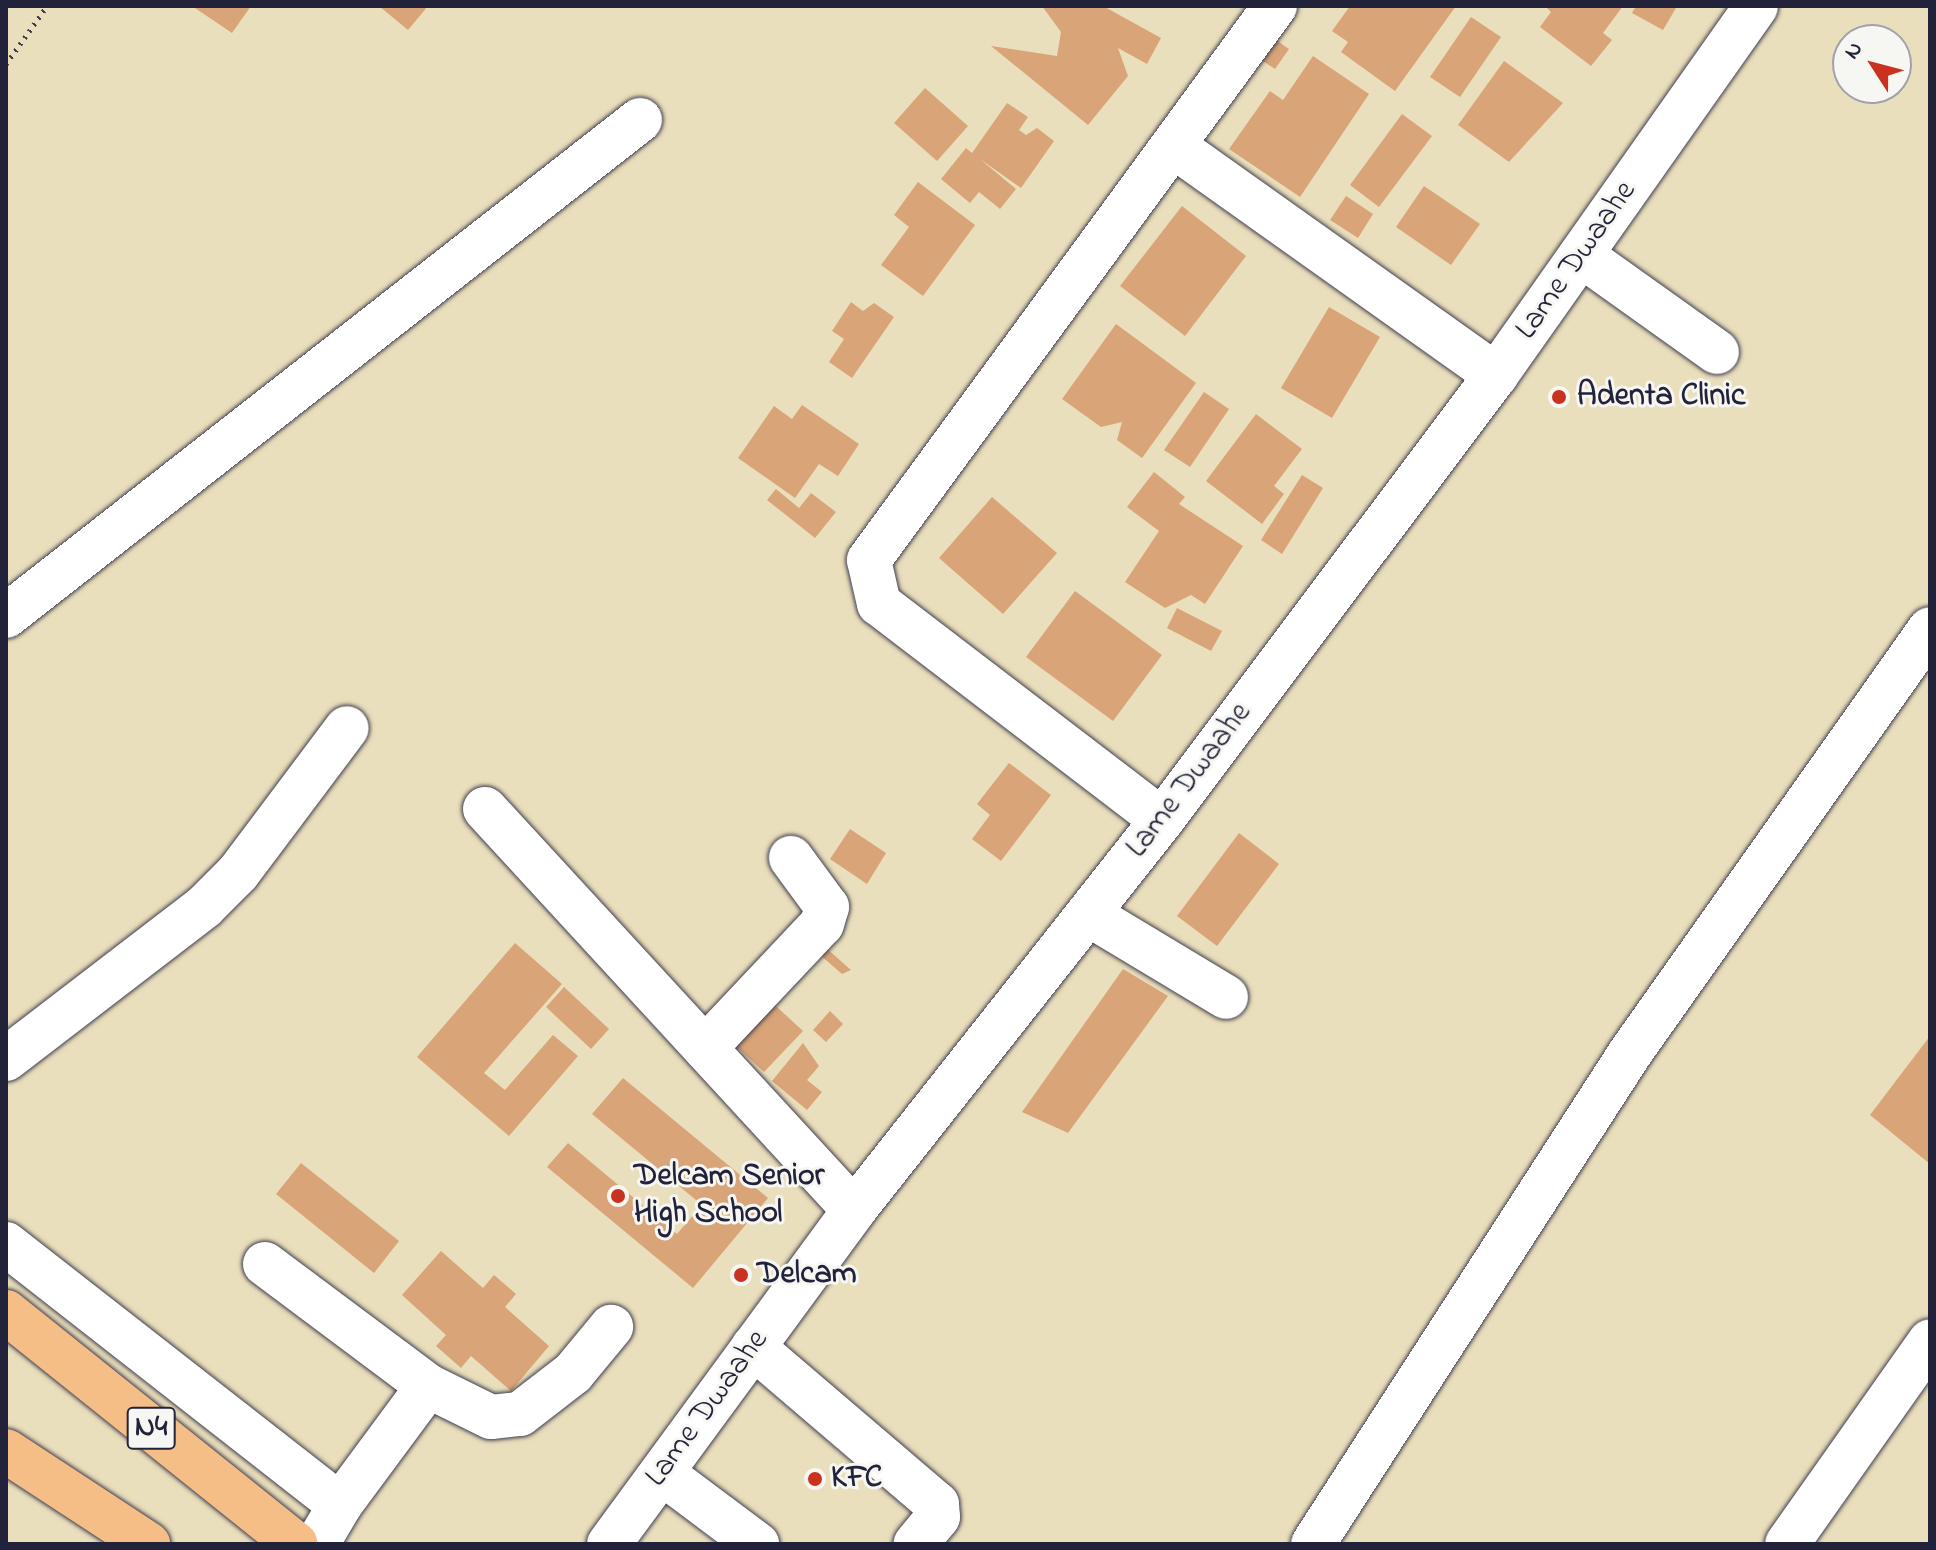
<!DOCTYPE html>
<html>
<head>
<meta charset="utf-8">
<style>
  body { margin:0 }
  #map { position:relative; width:1936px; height:1550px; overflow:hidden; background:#eadfbc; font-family:"Indie Flower",sans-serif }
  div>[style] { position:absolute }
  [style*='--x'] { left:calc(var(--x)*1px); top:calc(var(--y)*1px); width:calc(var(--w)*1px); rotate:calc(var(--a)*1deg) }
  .building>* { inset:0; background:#d9a477 }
  .path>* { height:5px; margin-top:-2.5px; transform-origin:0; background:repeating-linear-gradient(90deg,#403e4e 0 2px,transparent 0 8px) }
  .roads { filter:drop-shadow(0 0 2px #403e4e) drop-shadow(0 0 2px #403e4e) }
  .minor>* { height:44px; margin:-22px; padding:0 22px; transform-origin:22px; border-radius:22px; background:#fff }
  .highway>* { height:44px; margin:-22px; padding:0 22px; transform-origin:22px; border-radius:22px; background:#f6be87 }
  .dots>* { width:22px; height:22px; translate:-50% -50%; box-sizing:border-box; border:4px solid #f6f6f2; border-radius:50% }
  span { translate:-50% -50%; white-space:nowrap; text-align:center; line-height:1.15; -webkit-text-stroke:6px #f6f6f2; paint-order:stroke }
  .shield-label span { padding:2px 6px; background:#f6f6f2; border:2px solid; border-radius:6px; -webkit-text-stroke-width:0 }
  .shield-label { font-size:30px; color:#22223b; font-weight:700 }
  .street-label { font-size:32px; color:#22223b }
  .poi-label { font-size:32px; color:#22223b; font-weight:700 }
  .left { translate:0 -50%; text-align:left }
  .frame { position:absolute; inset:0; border:8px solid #22223b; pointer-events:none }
  .north { position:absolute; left:1832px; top:24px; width:80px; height:80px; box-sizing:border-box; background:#f6f6f2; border:2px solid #a1a1a9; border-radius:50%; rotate:306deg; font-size:22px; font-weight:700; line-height:32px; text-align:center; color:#22223b }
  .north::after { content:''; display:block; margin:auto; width:28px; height:36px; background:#c8321e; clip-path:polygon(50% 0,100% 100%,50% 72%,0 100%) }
</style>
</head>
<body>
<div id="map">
  <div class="building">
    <i style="clip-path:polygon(192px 6px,251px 6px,232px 33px)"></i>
    <i style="clip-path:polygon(379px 6px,428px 6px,408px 30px)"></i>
    <i style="clip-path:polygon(1042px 6px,1103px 6px,1161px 38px,1147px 64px,1118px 48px,1128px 76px,1088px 125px,991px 46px,1057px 56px,1061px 32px)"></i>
    <i style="clip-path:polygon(1350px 6px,1456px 6px,1395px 91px,1341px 52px,1348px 42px,1332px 31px)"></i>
    <i style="clip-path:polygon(1545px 6px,1623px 6px,1603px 33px,1612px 40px,1591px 66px,1540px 27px,1551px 12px)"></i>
    <i style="clip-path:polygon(1636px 6px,1673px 6px,1676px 8px,1663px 30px,1632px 13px)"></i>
    <i style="clip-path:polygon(1471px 17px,1501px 37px,1460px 97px,1430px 77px)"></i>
    <i style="clip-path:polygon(1266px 33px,1289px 49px,1275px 69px,1252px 54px)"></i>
    <i style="clip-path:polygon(1313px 56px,1369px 94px,1300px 197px,1229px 149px,1270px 91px,1283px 100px)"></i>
    <i style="clip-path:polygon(1504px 61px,1563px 103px,1509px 162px,1458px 125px)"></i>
    <i style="clip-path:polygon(925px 88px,968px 126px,937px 161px,894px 123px)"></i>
    <i style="clip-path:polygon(1007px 103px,1028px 117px,1019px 130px,1026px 135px,1037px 128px,1054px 141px,1021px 188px,980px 159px,1016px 189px,1000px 209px,979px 192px,970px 203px,941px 179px,966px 148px,972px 153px)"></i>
    <i style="clip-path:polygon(1402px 114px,1432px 136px,1379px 207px,1350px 185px)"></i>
    <i style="clip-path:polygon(918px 182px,975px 225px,923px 296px,881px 265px,909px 227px,894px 215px)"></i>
    <i style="clip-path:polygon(1424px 186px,1480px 224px,1451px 265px,1396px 227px)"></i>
    <i style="clip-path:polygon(1346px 196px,1373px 214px,1358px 238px,1330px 220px)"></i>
    <i style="clip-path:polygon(1182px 206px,1246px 256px,1185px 336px,1120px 286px)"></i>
    <i style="clip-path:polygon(851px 302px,863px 311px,874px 303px,894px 317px,852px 378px,829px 362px,844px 339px,832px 331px)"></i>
    <i style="clip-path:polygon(1329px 307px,1380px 337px,1332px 418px,1281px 388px)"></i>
    <i style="clip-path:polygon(1116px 324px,1196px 383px,1142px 458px,1117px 440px,1122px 422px,1101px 427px,1062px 399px)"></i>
    <i style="clip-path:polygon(1204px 392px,1229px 409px,1190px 467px,1164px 450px)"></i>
    <i style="clip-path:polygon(802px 405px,859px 444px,838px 476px,819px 464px,795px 498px,738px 458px,774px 406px,792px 419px)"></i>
    <i style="clip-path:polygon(1256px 414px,1302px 449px,1274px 486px,1284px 494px,1262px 524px,1206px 481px)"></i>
    <i style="clip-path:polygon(1154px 472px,1185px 497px,1179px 504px,1243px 546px,1205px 604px,1191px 595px,1165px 608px,1125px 582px,1159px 531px,1127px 507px)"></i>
    <i style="clip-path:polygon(1302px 475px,1323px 488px,1282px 554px,1261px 540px)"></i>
    <i style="clip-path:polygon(776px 489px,799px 508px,811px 493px,836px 512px,815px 538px,767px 500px)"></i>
    <i style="clip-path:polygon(992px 497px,1057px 553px,1003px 614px,939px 558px)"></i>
    <i style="clip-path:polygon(1075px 591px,1162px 655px,1113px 721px,1026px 657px)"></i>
    <i style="clip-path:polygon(1177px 608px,1222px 631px,1211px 651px,1167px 628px)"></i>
    <i style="clip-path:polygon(1009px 763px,1051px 795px,1001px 861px,972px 839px,990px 815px,977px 804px)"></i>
    <i style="clip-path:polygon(850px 829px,886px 853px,867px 884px,830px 859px)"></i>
    <i style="clip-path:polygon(1239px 833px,1279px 864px,1217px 946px,1177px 916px)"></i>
    <i style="clip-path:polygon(515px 943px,562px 984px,484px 1073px,505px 1090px,553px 1035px,578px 1056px,509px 1136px,417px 1057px)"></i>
    <i style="clip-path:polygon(825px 947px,851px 970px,842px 974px,819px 954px)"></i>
    <i style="clip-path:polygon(1123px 969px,1168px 996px,1068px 1133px,1022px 1112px)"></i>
    <i style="clip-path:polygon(564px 987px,609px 1029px,591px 1049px,546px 1007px)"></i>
    <i style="clip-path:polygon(765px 996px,803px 1031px,764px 1072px,727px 1038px)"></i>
    <i style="clip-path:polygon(830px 1011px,843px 1024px,826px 1042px,813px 1030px)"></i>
    <i style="clip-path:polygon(1930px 1036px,1930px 1164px,1870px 1115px)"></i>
    <i style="clip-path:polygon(803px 1043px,819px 1066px,807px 1080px,822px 1092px,807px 1110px,772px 1081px)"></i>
    <i style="clip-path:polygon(623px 1078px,768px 1198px,693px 1288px,547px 1167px,568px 1143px,677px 1234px,702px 1205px,592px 1114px)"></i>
    <i style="clip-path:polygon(301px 1163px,399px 1241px,374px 1273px,276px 1194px)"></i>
    <i style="clip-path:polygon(441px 1251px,483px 1288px,494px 1275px,516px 1294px,505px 1307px,549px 1346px,511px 1391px,471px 1356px,461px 1368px,436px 1346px,446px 1335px,402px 1295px)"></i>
  </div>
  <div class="path">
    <i style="--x:6;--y:64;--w:71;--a:-54.7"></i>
  </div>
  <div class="roads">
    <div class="minor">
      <i style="--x:1175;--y:147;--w:394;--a:35.4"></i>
      <i style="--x:1581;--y:255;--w:167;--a:35.5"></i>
      <i style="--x:6;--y:616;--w:805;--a:-38.04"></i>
      <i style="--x:485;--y:809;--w:545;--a:47.38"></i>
      <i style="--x:1162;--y:820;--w:356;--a:-142.6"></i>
      <i style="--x:879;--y:604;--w:45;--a:-102.8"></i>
      <i style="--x:869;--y:560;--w:687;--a:-53.76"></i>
      <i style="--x:1088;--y:914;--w:161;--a:31"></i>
      <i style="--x:705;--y:1048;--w:170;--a:-46.7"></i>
      <i style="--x:822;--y:924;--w:18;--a:-74"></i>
      <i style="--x:827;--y:907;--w:61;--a:-126.3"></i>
      <i style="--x:6;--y:1059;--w:250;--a:-37.5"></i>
      <i style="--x:204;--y:907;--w:48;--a:-45"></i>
      <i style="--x:238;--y:873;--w:181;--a:-53.1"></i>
      <i style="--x:6;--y:1244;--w:424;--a:38"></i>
      <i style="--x:340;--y:1505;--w:45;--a:120.5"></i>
      <i style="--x:265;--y:1264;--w:204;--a:36.8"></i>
      <i style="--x:428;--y:1386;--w:148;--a:126.5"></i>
      <i style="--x:753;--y:1347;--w:242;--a:40.5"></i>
      <i style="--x:937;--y:1504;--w:13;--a:86"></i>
      <i style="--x:938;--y:1517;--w:35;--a:130"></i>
      <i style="--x:428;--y:1386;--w:70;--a:26.2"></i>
      <i style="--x:491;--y:1417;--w:29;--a:-6"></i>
      <i style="--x:520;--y:1414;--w:67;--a:-37.7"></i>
      <i style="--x:573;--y:1373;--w:60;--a:-50.4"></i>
      <i style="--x:662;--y:1473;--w:119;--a:36.8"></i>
      <i style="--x:609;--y:1544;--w:414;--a:-53.7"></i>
      <i style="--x:854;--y:1210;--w:497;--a:-51.7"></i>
      <i style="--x:1162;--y:820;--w:556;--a:-53.11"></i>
      <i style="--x:1496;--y:375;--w:451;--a:-54.8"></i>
      <i style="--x:1313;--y:1544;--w:584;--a:-57.15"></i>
      <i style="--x:1630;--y:1053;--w:519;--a:-54.72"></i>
      <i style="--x:1787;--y:1544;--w:248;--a:-54.8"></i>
    </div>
    <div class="highway">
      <i style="--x:6;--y:1312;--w:371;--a:38.7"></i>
      <i style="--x:6;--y:1451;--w:170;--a:33.2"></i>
    </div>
  </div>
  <div class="dots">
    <i style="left:1559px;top:397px;background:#c8321e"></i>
    <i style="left:618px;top:1196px;background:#c8321e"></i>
    <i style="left:741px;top:1275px;background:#c8321e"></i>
    <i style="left:815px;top:1479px;background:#c8321e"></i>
  </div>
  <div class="shield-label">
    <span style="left:151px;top:1428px">N4</span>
  </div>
  <div class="street-label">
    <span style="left:1577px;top:261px;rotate:-55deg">Lame Dwaahe</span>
    <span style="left:1190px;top:781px;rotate:-53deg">Lame Dwaahe</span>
    <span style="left:708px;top:1409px;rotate:-54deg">Lame Dwaahe</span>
  </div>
  <div class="poi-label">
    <span class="left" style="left:1577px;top:397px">Adenta Clinic</span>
    <span class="left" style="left:634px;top:1196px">Delcam Senior<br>High School</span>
    <span class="left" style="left:757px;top:1275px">Delcam</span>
    <span class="left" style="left:831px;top:1479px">KFC</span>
  </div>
  <div class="frame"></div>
  <div class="north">N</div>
</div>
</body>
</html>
